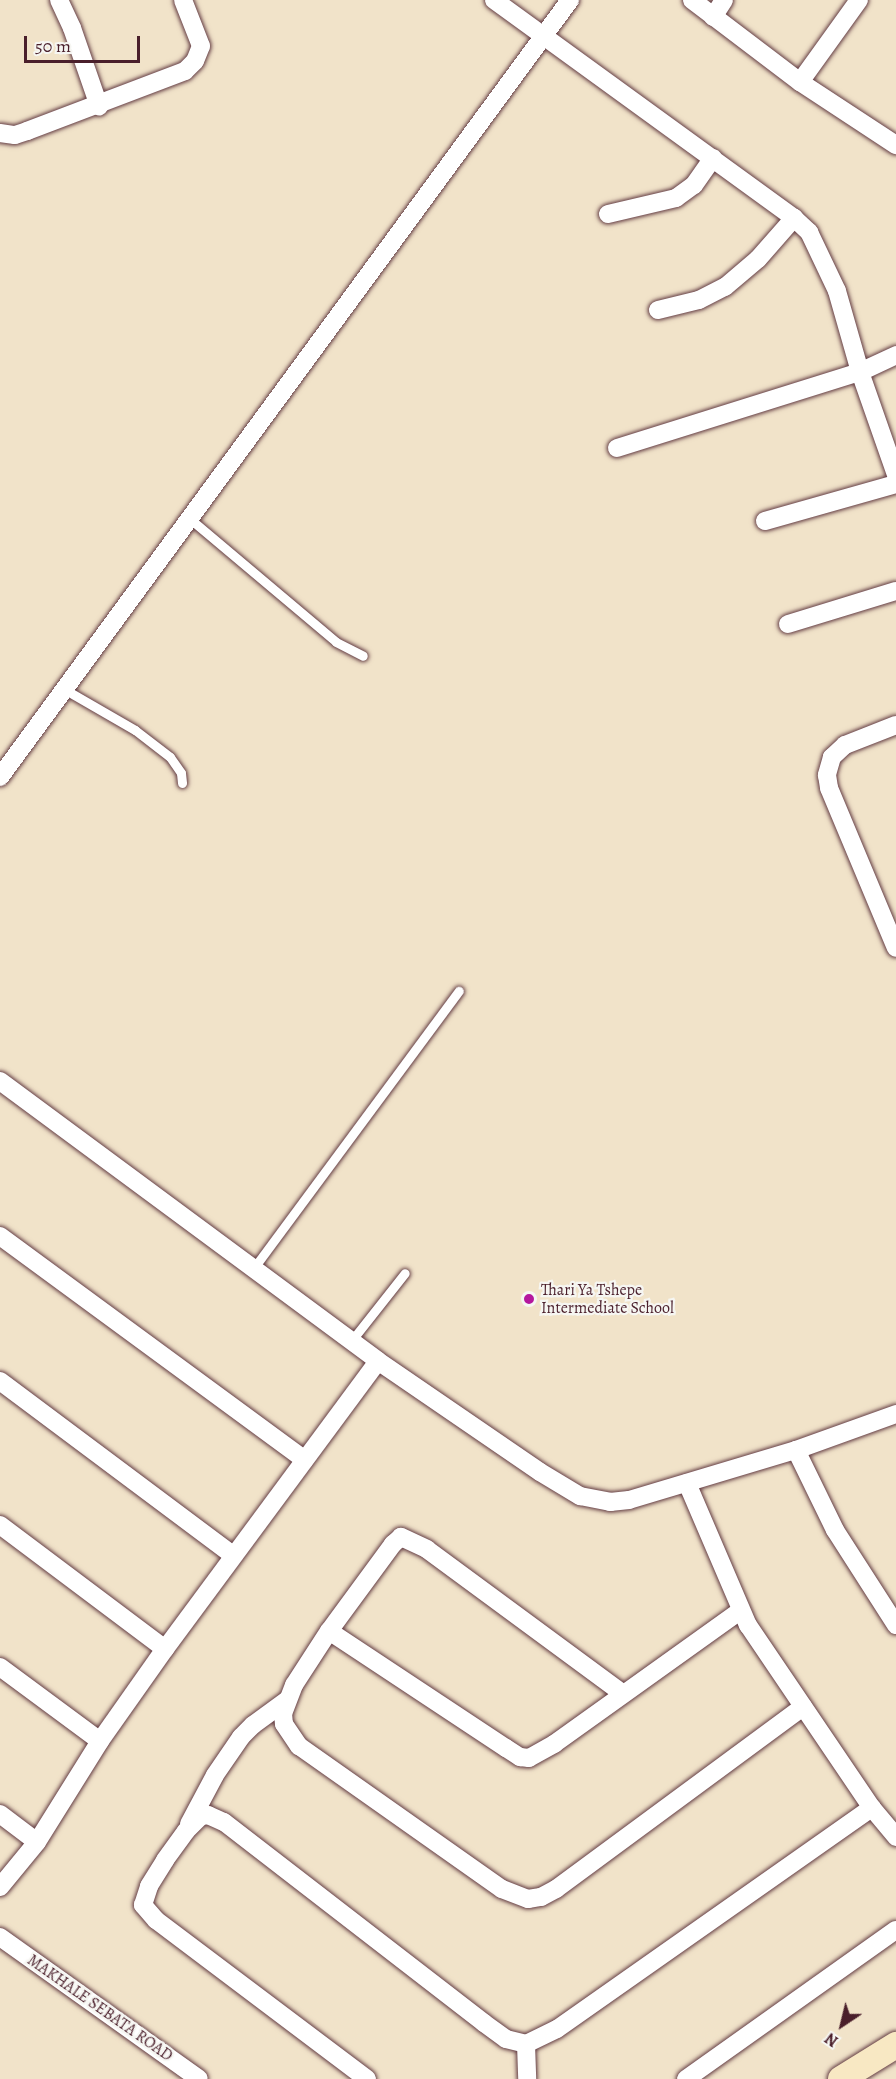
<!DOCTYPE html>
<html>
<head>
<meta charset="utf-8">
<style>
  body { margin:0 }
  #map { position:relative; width:896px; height:2079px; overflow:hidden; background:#f1e3c9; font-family:Alegreya,serif }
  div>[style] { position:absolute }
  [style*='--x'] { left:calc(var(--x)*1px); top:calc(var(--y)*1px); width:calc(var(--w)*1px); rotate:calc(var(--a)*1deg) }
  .roads { filter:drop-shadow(0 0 2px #633c43) drop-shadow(0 0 2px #633c43) }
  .lane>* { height:9px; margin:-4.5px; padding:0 4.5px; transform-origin:4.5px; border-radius:4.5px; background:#fff }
  .street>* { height:18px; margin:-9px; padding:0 9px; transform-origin:9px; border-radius:9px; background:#fff }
  .secondary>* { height:26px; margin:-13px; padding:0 13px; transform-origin:13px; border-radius:13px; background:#f8e8c3 }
  .dots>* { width:16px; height:16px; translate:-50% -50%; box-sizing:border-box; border:3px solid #f6f6f2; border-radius:50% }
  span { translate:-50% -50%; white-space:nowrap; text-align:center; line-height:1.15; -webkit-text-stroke:4.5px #f6f6f2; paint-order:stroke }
  .poi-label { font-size:16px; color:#4a1f2b }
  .left { translate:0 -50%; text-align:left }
  .street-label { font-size:16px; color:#4a1f2b }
  .north { position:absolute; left:812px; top:1995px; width:60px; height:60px; -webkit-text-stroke:4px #f6f6f2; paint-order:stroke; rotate:215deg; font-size:16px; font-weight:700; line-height:24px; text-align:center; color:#4a1f2b }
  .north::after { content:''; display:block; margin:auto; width:21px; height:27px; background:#4a1f2b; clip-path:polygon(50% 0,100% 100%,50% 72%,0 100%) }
  .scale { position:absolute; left:24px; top:36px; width:116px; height:27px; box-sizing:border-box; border:3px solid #4a1f2b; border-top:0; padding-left:8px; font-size:18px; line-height:21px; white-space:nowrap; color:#4a1f2b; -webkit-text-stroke:4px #f6f6f2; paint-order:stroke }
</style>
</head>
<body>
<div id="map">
  <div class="roads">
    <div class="lane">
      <i style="--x:189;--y:518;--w:192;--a:40.1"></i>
      <i style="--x:336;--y:642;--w:30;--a:27"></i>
      <i style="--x:64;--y:689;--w:82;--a:30"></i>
      <i style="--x:135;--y:730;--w:44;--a:37.6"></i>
      <i style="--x:170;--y:757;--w:19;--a:55"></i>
      <i style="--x:181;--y:773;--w:10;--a:84"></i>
      <i style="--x:253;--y:1269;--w:346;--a:-53.5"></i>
      <i style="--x:352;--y:1340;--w:85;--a:-51.7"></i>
    </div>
    <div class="street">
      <i style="--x:59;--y:0;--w:31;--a:65"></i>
      <i style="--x:72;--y:28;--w:83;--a:70.9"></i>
      <i style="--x:494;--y:0;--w:371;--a:36"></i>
      <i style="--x:794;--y:218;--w:21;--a:43"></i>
      <i style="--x:809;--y:232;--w:65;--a:64.6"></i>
      <i style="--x:837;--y:291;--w:84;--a:74.1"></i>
      <i style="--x:860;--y:372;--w:109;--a:70.7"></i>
      <i style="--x:692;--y:0;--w:136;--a:37.2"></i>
      <i style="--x:800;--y:82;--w:115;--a:33.3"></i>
      <i style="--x:713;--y:17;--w:20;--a:-57"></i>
      <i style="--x:800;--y:82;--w:101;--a:-54.3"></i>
      <i style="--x:0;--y:133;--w:15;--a:8"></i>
      <i style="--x:15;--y:135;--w:13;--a:-18"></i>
      <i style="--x:27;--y:131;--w:169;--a:-20.8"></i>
      <i style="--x:185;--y:71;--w:14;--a:-45"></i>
      <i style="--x:195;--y:61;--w:16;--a:-68"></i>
      <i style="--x:201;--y:46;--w:49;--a:-111.4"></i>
      <i style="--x:608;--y:214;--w:70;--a:-13.2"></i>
      <i style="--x:676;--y:198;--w:22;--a:-36"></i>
      <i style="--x:694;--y:185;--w:33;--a:-55"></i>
      <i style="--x:658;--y:310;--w:42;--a:-13.7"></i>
      <i style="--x:699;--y:300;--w:29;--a:-27"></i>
      <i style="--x:725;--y:287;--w:43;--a:-40.3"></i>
      <i style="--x:758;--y:259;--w:55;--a:-48.7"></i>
      <i style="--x:617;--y:448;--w:255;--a:-17.4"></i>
      <i style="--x:860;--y:372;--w:40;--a:-25"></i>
      <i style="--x:765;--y:521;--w:136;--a:-15.8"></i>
      <i style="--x:788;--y:624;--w:113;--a:-17"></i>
      <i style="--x:896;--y:725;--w:55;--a:158.6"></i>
      <i style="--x:845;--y:745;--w:18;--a:137"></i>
      <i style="--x:832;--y:757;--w:19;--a:106"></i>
      <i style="--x:827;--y:775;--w:13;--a:81"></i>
      <i style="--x:829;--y:788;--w:173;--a:67.3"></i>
      <i style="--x:0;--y:777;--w:964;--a:-53.74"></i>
      <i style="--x:0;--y:1081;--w:470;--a:36.5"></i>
      <i style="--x:378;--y:1361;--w:196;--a:34.4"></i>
      <i style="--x:540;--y:1472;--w:47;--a:31"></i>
      <i style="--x:580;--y:1496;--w:31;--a:11"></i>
      <i style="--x:610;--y:1502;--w:19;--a:-6"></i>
      <i style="--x:629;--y:1500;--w:174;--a:-16.7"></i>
      <i style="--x:796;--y:1450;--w:106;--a:-19.8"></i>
      <i style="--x:0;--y:1236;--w:378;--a:36.3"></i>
      <i style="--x:0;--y:1381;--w:291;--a:36.8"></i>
      <i style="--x:796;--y:1450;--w:89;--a:64"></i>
      <i style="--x:835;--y:1530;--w:113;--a:57.3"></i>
      <i style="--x:687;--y:1483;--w:155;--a:66.8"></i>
      <i style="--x:748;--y:1625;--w:221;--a:55.9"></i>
      <i style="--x:872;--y:1808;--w:38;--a:50"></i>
      <i style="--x:0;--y:1525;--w:206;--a:36.9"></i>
      <i style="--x:329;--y:1631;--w:212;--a:33.5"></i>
      <i style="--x:506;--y:1748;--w:17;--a:33"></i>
      <i style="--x:520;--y:1757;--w:9;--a:6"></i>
      <i style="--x:529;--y:1758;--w:29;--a:-29"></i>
      <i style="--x:554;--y:1744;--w:229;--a:-35.6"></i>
      <i style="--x:0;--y:1667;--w:124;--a:36.5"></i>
      <i style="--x:622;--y:1693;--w:242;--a:-143.6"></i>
      <i style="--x:427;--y:1549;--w:29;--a:-155"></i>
      <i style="--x:401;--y:1537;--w:11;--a:139"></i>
      <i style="--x:393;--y:1544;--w:108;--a:126.3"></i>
      <i style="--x:329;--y:1631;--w:64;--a:122.9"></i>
      <i style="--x:294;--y:1685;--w:30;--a:111"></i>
      <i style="--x:283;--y:1713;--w:11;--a:85"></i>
      <i style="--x:284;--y:1724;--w:27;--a:56"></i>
      <i style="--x:299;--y:1746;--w:248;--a:35.2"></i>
      <i style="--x:502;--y:1889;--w:28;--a:21"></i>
      <i style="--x:528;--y:1899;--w:13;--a:-9"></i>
      <i style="--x:541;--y:1897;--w:17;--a:-28"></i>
      <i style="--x:556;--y:1889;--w:307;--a:-36.4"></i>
      <i style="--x:0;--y:1814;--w:46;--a:37.1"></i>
      <i style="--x:189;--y:1824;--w:55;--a:-62"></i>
      <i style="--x:215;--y:1775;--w:46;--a:-55.6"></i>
      <i style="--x:241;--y:1737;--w:17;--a:-45"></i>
      <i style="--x:253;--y:1725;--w:42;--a:-36.3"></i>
      <i style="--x:0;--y:1887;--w:58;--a:-50.6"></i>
      <i style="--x:37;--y:1842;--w:119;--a:-58"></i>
      <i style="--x:100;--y:1741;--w:113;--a:-54.8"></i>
      <i style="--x:165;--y:1649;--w:358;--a:-53.5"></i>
      <i style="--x:0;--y:1937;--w:244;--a:35.5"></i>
      <i style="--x:526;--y:2044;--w:35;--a:88"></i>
      <i style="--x:367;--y:2079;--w:264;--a:-143"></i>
      <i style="--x:156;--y:1920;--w:20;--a:-131"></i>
      <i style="--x:143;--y:1905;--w:20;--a:-72"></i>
      <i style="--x:149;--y:1886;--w:31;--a:-58"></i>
      <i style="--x:165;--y:1860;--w:36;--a:-54"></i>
      <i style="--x:186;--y:1831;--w:21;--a:-45"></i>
      <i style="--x:201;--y:1816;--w:7;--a:-8"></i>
      <i style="--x:208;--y:1815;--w:17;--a:24"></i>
      <i style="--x:224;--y:1822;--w:329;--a:37.7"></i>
      <i style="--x:484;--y:2023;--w:27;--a:36"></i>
      <i style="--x:506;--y:2039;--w:21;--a:14"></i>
      <i style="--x:526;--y:2044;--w:34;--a:-26"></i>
      <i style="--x:557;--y:2029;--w:385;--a:-35.1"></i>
      <i style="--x:686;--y:2079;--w:257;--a:-35.4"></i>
    </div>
    <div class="secondary">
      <i style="--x:841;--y:2079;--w:65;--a:-31.7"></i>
    </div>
  </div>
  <div class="dots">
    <i style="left:529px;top:1299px;background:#b5179e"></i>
  </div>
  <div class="poi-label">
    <span class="left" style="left:541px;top:1299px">Thari Ya Tshepe<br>Intermediate School</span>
  </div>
  <div class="street-label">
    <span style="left:100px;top:2008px;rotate:35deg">MAKHALE SEBATA ROAD</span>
  </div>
  <div class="north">N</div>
  <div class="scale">50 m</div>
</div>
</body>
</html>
